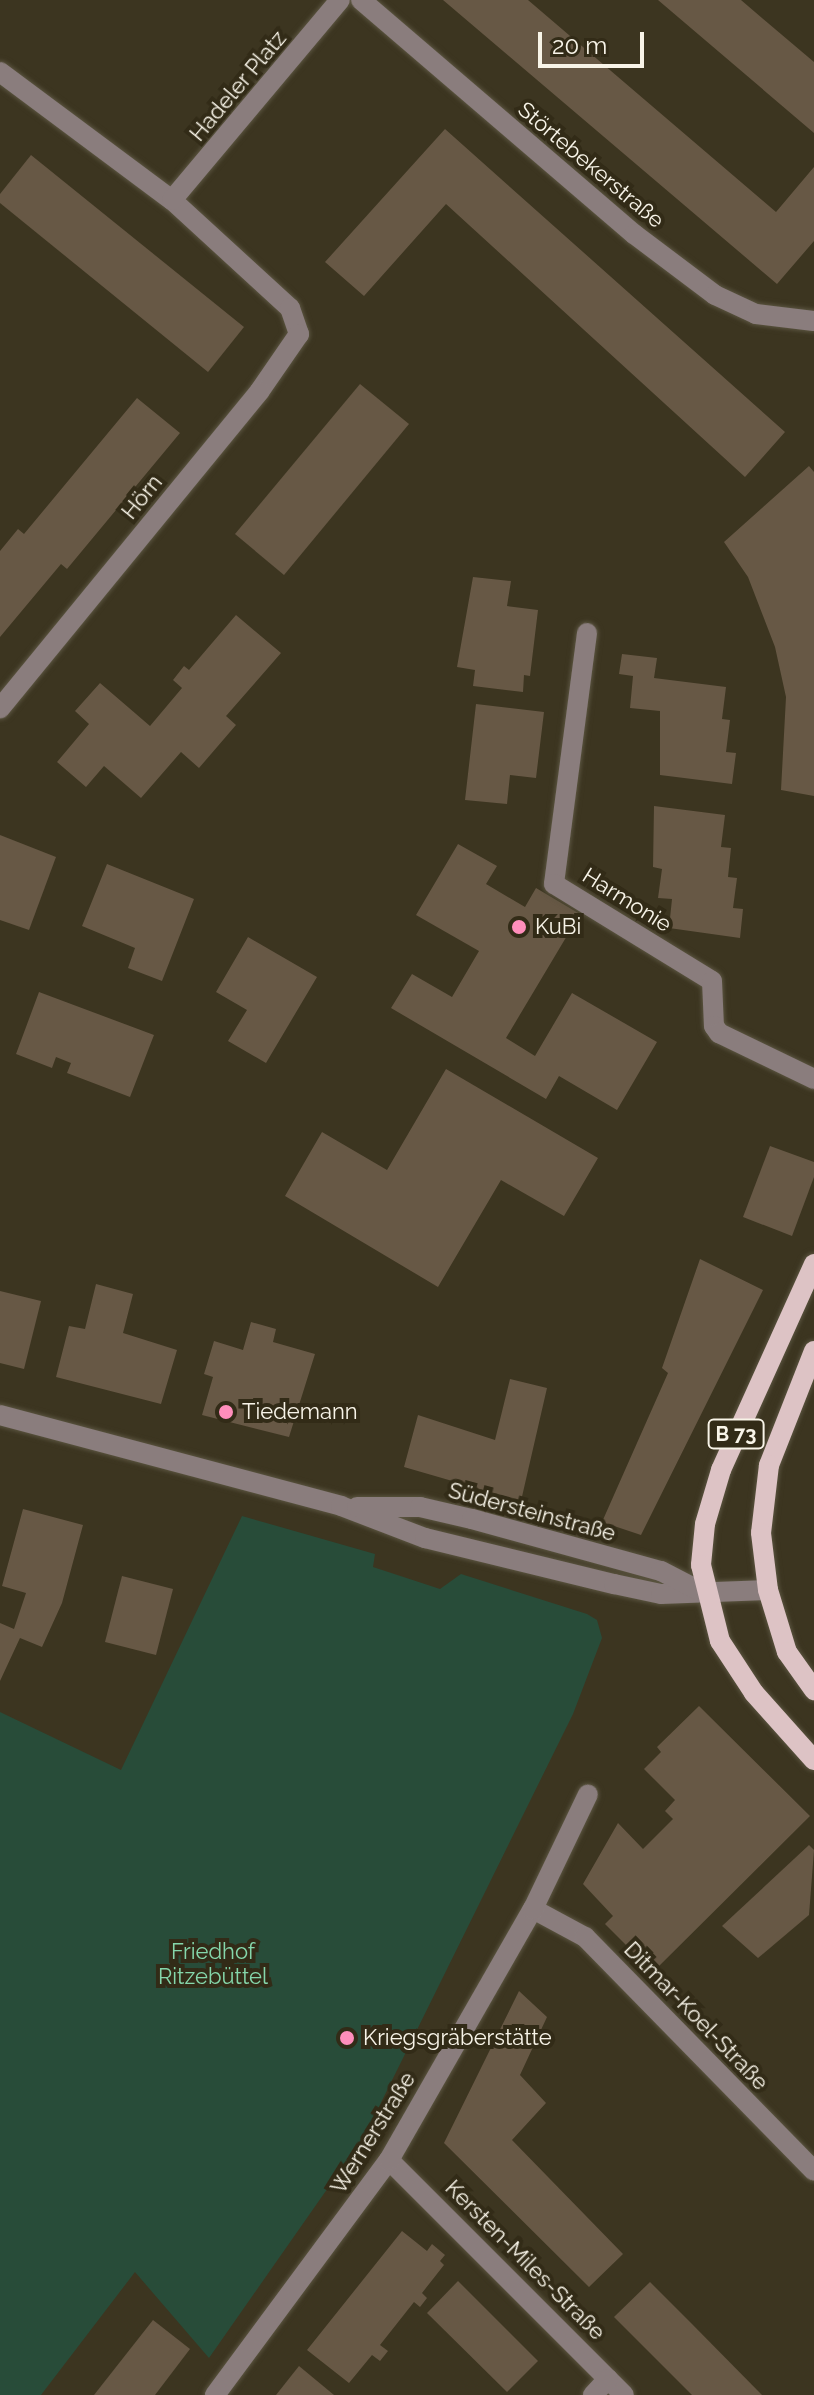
<!DOCTYPE html>
<html>
<head>
<meta charset="utf-8">
<style>
  body { margin:0 }
  #map { position:relative; width:814px; height:2395px; overflow:hidden; background:#3c3520; font-family:Raleway,sans-serif }
  div>[style] { position:absolute }
  [style*='--x'] { left:calc(var(--x)*1px); top:calc(var(--y)*1px); width:calc(var(--w)*1px); rotate:calc(var(--a)*1deg) }
  .green>* { inset:0; background:#284c39 }
  .building>* { inset:0; background:#675845 }
  .roads { filter:drop-shadow(0 0 2px #5a5440) drop-shadow(0 0 2px #5a5440) }
  .minor>* { height:20px; margin:-10px; padding:0 10px; transform-origin:10px; border-radius:10px; background:#8a7d7d }
  .major>* { height:20px; margin:-10px; padding:0 10px; transform-origin:10px; border-radius:10px; background:#ddc3c5 }
  .dots>* { width:22px; height:22px; translate:-50% -50%; box-sizing:border-box; border:4px solid #322b17; border-radius:50% }
  span { translate:-50% -50%; white-space:nowrap; text-align:center; line-height:1.15; -webkit-text-stroke:8px #322b17; paint-order:stroke }
  .shield-label span { padding:2px 6px; background:#322b17; border:2px solid; border-radius:6px; -webkit-text-stroke-width:0 }
  .shield-label { font-size:20px; color:#f8f4e8; font-weight:700 }
  .street-label { font-size:22px; color:#f8f4e8 }
  .poi-label { font-size:22px; color:#f8f4e8 }
  .left { translate:0 -50%; text-align:left }
  .park-label { font-size:22px; color:#85d7ab }
  .scale { position:absolute; left:538px; top:32px; width:106px; height:36px; box-sizing:border-box; border:4px solid #f8f4e8; border-top:0; padding-left:10px; font-size:24px; line-height:28px; white-space:nowrap; color:#f8f4e8; -webkit-text-stroke:6px #322b17; paint-order:stroke }
</style>
</head>
<body>
<div id="map">
  <div class="green">
    <i style="clip-path:polygon(242px 1516px,375px 1554px,373px 1567px,440px 1589px,461px 1574px,587px 1614px,597px 1620px,602px 1638px,573px 1714px,365px 2135px,209px 2358px,135px 2272px,41px 2395px,0 2395px,0 1712px,121px 1770px)"></i>
  </div>
  <div class="building">
    <i style="clip-path:polygon(443px 0,528px 0,776px 212px,814px 167px,814px 241px,777px 284px)"></i>
    <i style="clip-path:polygon(658px 0,741px 0,762px 18px,814px 62px,814px 133px)"></i>
    <i style="clip-path:polygon(445px 129px,785px 432px,745px 477px,446px 204px,364px 296px,325px 262px)"></i>
    <i style="clip-path:polygon(31px 155px,244px 327px,208px 372px,0 203px,0 194px)"></i>
    <i style="clip-path:polygon(360px 384px,409px 424px,284px 575px,235px 534px)"></i>
    <i style="clip-path:polygon(137px 398px,180px 433px,67px 569px,61px 564px,0 637px,0 551px,18px 529px,24px 534px)"></i>
    <i style="clip-path:polygon(809px 466px,814px 472px,814px 796px,781px 790px,786px 697px,775px 647px,748px 577px,724px 542px)"></i>
    <i style="clip-path:polygon(473px 577px,511px 581px,507px 606px,538px 610px,530px 676px,524px 675px,523px 692px,473px 686px,475px 670px,457px 667px)"></i>
    <i style="clip-path:polygon(236px 615px,281px 653px,226px 716px,236px 725px,199px 768px,181px 752px,141px 798px,104px 766px,86px 787px,57px 762px,89px 724px,75px 711px,100px 683px,150px 726px,182px 688px,173px 680px,184px 666px,189px 670px)"></i>
    <i style="clip-path:polygon(622px 654px,657px 658px,654px 678px,726px 687px,722px 719px,730px 720px,726px 752px,736px 753px,732px 784px,660px 775px,660px 711px,630px 708px,633px 676px,619px 674px)"></i>
    <i style="clip-path:polygon(476px 704px,544px 712px,536px 778px,510px 775px,507px 804px,465px 800px)"></i>
    <i style="clip-path:polygon(654px 806px,725px 815px,721px 847px,731px 848px,728px 877px,737px 878px,733px 908px,743px 909px,740px 938px,669px 928px,672px 899px,658px 898px,662px 869px,653px 867px)"></i>
    <i style="clip-path:polygon(0 835px,56px 857px,29px 930px,0 920px)"></i>
    <i style="clip-path:polygon(458px 844px,497px 866px,486px 884px,525px 907px,536px 888px,580px 914px,506px 1038px,535px 1056px,572px 993px,657px 1042px,617px 1110px,559px 1076px,546px 1099px,391px 1008px,412px 974px,452px 997px,479px 951px,416px 915px)"></i>
    <i style="clip-path:polygon(107px 864px,194px 899px,162px 981px,128px 968px,135px 948px,82px 926px)"></i>
    <i style="clip-path:polygon(248px 937px,317px 977px,266px 1063px,228px 1041px,247px 1010px,216px 992px)"></i>
    <i style="clip-path:polygon(39px 992px,154px 1035px,130px 1097px,67px 1073px,71px 1063px,56px 1057px,52px 1068px,16px 1054px)"></i>
    <i style="clip-path:polygon(446px 1069px,598px 1158px,564px 1216px,501px 1180px,438px 1287px,285px 1196px,322px 1132px,387px 1170px)"></i>
    <i style="clip-path:polygon(770px 1146px,814px 1162px,814px 1177px,792px 1236px,743px 1217px)"></i>
    <i style="clip-path:polygon(700px 1259px,763px 1290px,641px 1535px,602px 1522px,668px 1373px,662px 1368px)"></i>
    <i style="clip-path:polygon(96px 1284px,133px 1294px,123px 1333px,177px 1350px,161px 1404px,56px 1377px,69px 1326px,85px 1329px)"></i>
    <i style="clip-path:polygon(0 1291px,41px 1301px,24px 1369px,0 1363px)"></i>
    <i style="clip-path:polygon(251px 1322px,276px 1329px,273px 1342px,315px 1354px,289px 1437px,202px 1415px,213px 1377px,204px 1374px,214px 1341px,243px 1350px)"></i>
    <i style="clip-path:polygon(510px 1379px,547px 1388px,521px 1501px,404px 1467px,418px 1415px,495px 1440px)"></i>
    <i style="clip-path:polygon(23px 1509px,83px 1525px,62px 1603px,42px 1647px,20px 1638px,0 1681px,0 1623px,14px 1629px,26px 1593px,2px 1586px)"></i>
    <i style="clip-path:polygon(122px 1576px,173px 1589px,156px 1655px,105px 1642px)"></i>
    <i style="clip-path:polygon(699px 1706px,810px 1816px,653px 1972px,605px 1924px,613px 1916px,583px 1884px,618px 1823px,643px 1849px,673px 1819px,665px 1811px,675px 1800px,644px 1769px,661px 1752px,657px 1747px)"></i>
    <i style="clip-path:polygon(809px 1845px,814px 1850px,809px 1915px,758px 1958px,722px 1926px)"></i>
    <i style="clip-path:polygon(519px 1991px,547px 2017px,520px 2075px,546px 2103px,512px 2140px,623px 2254px,589px 2287px,444px 2143px)"></i>
    <i style="clip-path:polygon(402px 2231px,427px 2251px,432px 2244px,445px 2255px,440px 2261px,444px 2265px,422px 2293px,427px 2298px,420px 2307px,414px 2302px,380px 2345px,388px 2351px,380px 2361px,372px 2355px,349px 2383px,307px 2350px)"></i>
    <i style="clip-path:polygon(458px 2281px,538px 2361px,507px 2392px,427px 2313px)"></i>
    <i style="clip-path:polygon(650px 2282px,691px 2323px,762px 2395px,692px 2395px,614px 2317px)"></i>
    <i style="clip-path:polygon(153px 2320px,190px 2349px,155px 2395px,94px 2395px)"></i>
    <i style="clip-path:polygon(299px 2366px,334px 2395px,276px 2395px)"></i>
  </div>
  <div class="roads">
    <div class="minor">
      <i style="--x:361;--y:0;--w:360;--a:40.6"></i>
      <i style="--x:634;--y:234;--w:101;--a:37"></i>
      <i style="--x:715;--y:295;--w:45;--a:24.9"></i>
      <i style="--x:756;--y:314;--w:58;--a:6.9"></i>
      <i style="--x:0;--y:72;--w:214;--a:36.7"></i>
      <i style="--x:172;--y:200;--w:160;--a:42.5"></i>
      <i style="--x:290;--y:308;--w:28;--a:71"></i>
      <i style="--x:299;--y:334;--w:70;--a:124.6"></i>
      <i style="--x:259;--y:392;--w:409;--a:129.3"></i>
      <i style="--x:172;--y:200;--w:261;--a:-50"></i>
      <i style="--x:587;--y:633;--w:253;--a:97.5"></i>
      <i style="--x:554;--y:884;--w:185;--a:31.5"></i>
      <i style="--x:712;--y:981;--w:45;--a:87.5"></i>
      <i style="--x:714;--y:1026;--w:9;--a:54"></i>
      <i style="--x:719;--y:1033;--w:106;--a:25.8"></i>
      <i style="--x:0;--y:1415;--w:353;--a:14.9"></i>
      <i style="--x:341;--y:1506;--w:90;--a:20.9"></i>
      <i style="--x:425;--y:1538;--w:195;--a:13.7"></i>
      <i style="--x:614;--y:1584;--w:48;--a:12"></i>
      <i style="--x:661;--y:1594;--w:107;--a:-2.1"></i>
      <i style="--x:357;--y:1507;--w:63;--a:0"></i>
      <i style="--x:420;--y:1507;--w:53;--a:13"></i>
      <i style="--x:472;--y:1519;--w:196;--a:15.4"></i>
      <i style="--x:661;--y:1571;--w:44;--a:27.1"></i>
      <i style="--x:533;--y:1909;--w:59;--a:28.3"></i>
      <i style="--x:585;--y:1937;--w:327;--a:45.6"></i>
      <i style="--x:389;--y:2160;--w:332;--a:45"></i>
      <i style="--x:215;--y:2395;--w:292;--a:-53.5"></i>
      <i style="--x:389;--y:2160;--w:289;--a:-60.2"></i>
      <i style="--x:533;--y:1909;--w:127;--a:-64.4"></i>
      <i style="--x:593;--y:2395;--w:22;--a:-47"></i>
    </div>
    <div class="major">
      <i style="--x:814;--y:1264;--w:226;--a:114.3"></i>
      <i style="--x:721;--y:1470;--w:56;--a:106.5"></i>
      <i style="--x:705;--y:1524;--w:41;--a:95.6"></i>
      <i style="--x:701;--y:1565;--w:78;--a:76"></i>
      <i style="--x:720;--y:1641;--w:62;--a:56.8"></i>
      <i style="--x:754;--y:1693;--w:90;--a:48.2"></i>
      <i style="--x:814;--y:1351;--w:123;--a:111.5"></i>
      <i style="--x:769;--y:1465;--w:68;--a:96.7"></i>
      <i style="--x:761;--y:1533;--w:57;--a:83"></i>
      <i style="--x:768;--y:1590;--w:65;--a:73"></i>
      <i style="--x:787;--y:1652;--w:47;--a:54.6"></i>
    </div>
  </div>
  <div class="dots">
    <i style="left:519px;top:927px;background:#ff8ebb"></i>
    <i style="left:226px;top:1412px;background:#ff8ebb"></i>
    <i style="left:347px;top:2038px;background:#ff8ebb"></i>
  </div>
  <div class="shield-label">
    <span style="left:736px;top:1434px">B 73</span>
  </div>
  <div class="street-label">
    <span style="left:238px;top:86px;rotate:-50deg">Hadeler Platz</span>
    <span style="left:591px;top:165px;rotate:40deg">Störtebekerstraße</span>
    <span style="left:142px;top:497px;rotate:-51deg">Hörn</span>
    <span style="left:627px;top:900px;rotate:32deg">Harmonie</span>
    <span style="left:532px;top:1512px;rotate:15deg">Südersteinstraße</span>
    <span style="left:696px;top:2016px;rotate:46deg">Ditmar-Koel-Straße</span>
    <span style="left:373px;top:2133px;rotate:-58deg">Wernerstraße</span>
    <span style="left:525px;top:2260px;rotate:45deg">Kersten-Miles-Straße</span>
  </div>
  <div class="poi-label">
    <span class="left" style="left:535px;top:927px">KuBi</span>
    <span class="left" style="left:242px;top:1412px">Tiedemann</span>
    <span class="left" style="left:363px;top:2038px">Kriegsgräberstätte</span>
  </div>
  <div class="park-label">
    <span style="left:213px;top:1964px">Friedhof<br>Ritzebüttel</span>
  </div>
  <div class="scale">20 m</div>
</div>
</body>
</html>
